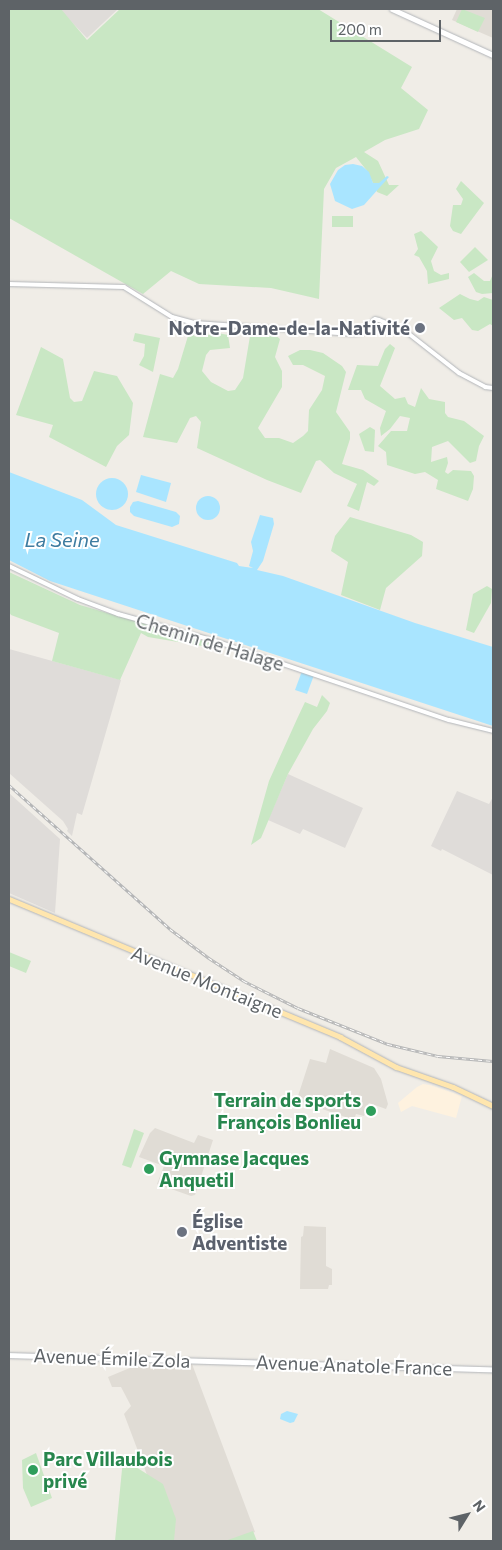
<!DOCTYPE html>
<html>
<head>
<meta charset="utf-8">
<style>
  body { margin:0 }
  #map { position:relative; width:502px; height:1550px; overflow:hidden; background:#f0ede7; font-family:Commissioner,sans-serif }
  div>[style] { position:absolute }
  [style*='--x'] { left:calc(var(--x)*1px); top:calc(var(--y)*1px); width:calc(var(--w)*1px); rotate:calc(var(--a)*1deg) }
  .commercial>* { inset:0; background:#fef2df }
  .industrial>* { inset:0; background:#dfdcd9 }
  .education>* { inset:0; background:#e0dcd5 }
  .green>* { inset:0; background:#c9e7c4 }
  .water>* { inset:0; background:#a9e5ff }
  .round { border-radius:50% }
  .roads { filter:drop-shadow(0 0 1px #b2b5b9) drop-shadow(0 0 1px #b2b5b9) }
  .tertiary>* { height:4px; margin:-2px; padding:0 2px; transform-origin:2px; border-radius:2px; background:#fff }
  .secondary>* { height:4.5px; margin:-2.25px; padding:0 2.25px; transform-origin:2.25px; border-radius:2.25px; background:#fff }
  .primary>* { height:5px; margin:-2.5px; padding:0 2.5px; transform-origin:2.5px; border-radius:2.5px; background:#ffe6ae }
  .rail>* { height:3px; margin-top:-1.5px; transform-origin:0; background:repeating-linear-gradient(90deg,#fff 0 4px,#b5b6b7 0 8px); box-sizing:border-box; border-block:1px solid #b5b6b7 }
  .dots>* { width:14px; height:14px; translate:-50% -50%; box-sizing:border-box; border:2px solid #fff; border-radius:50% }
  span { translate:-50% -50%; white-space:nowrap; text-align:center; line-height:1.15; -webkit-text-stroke:4px #fff; paint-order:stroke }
  .worship-label { font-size:19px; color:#5b616d; font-weight:700 }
  .right { translate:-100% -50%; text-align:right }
  .left { translate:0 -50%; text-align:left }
  .street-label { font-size:19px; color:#5e6367 }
  .leisure-label { font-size:19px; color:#27864d; font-weight:700 }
  .water-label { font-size:20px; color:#3e7ca0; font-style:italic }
  .frame { position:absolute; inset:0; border:10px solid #5e6367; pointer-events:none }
  .north { position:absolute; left:442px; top:1490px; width:50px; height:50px; -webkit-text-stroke:4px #fff; paint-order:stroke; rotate:54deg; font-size:14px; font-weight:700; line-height:20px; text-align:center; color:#5e6367 }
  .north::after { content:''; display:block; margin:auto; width:18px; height:22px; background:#5e6367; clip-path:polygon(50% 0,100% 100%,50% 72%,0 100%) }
  .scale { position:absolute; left:330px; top:20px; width:111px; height:22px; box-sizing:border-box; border:2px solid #5e6367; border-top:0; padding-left:6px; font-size:15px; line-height:18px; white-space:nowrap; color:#5e6367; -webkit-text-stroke:4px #fff; paint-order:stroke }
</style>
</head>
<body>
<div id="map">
  <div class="commercial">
    <i style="clip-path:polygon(423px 1084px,430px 1085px,462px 1096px,456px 1118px,412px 1106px,401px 1112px,398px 1103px,417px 1087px)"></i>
  </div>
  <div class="industrial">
    <i style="clip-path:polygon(59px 9px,118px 9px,87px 38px)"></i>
    <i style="clip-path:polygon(9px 649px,121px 680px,82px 815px,77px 813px,72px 836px,67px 831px,68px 829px,63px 821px,9px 773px)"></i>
    <i style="clip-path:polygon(288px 774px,363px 808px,345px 848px,303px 829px,300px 834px,268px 820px)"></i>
    <i style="clip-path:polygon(457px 791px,489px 804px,493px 797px,493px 875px,442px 849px,441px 851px,431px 846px)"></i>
    <i style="clip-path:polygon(9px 793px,60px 839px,55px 913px,9px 893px)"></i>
  </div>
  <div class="education">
    <i style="clip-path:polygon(457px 9px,493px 9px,493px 38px,452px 20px)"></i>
    <i style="clip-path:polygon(330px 1049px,374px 1068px,381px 1079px,388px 1104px,386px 1109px,369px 1103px,364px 1116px,356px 1114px,354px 1120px,302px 1102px,303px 1098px,298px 1096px,310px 1059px,326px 1063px)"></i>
    <i style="clip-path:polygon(155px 1128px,194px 1143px,198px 1135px,213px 1140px,195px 1195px,191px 1196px,157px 1184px,164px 1166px,139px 1157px,150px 1133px)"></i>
    <i style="clip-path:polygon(304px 1226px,326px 1227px,326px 1266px,332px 1269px,332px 1285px,329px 1285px,328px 1289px,300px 1289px,301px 1237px,303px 1236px)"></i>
    <i style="clip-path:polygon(192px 1364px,255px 1532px,229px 1541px,172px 1541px,124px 1414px,131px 1406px,121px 1387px,112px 1387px,108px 1377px,137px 1365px)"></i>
  </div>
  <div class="green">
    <i style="clip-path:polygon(9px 9px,61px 9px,87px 40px,120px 9px,318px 9px,412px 67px,401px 88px,428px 110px,419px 129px,385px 140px,364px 152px,378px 161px,389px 185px,399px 185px,387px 196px,377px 192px,368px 172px,356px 157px,336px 168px,324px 189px,319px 299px,271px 288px,199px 284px,171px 271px,143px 294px,9px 218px)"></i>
    <i style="clip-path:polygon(462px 9px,485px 18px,478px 32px,456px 22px)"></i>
    <i style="clip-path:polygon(461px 181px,484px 203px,461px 234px,453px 231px,450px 226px,453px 205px,461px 205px,463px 199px,456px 189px)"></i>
    <i style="clip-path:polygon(332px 216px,353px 216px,353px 227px,332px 227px)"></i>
    <i style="clip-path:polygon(421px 231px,438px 247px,431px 261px,434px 271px,441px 275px,449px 273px,449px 279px,428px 284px,427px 271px,419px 257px,414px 255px,418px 249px,414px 234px)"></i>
    <i style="clip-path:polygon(475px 247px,488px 260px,469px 272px,460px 262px)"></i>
    <i style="clip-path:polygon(474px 273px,484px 281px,490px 281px,493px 274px,493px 293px,482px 294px,476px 292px,468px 277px)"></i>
    <i style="clip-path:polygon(460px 294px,470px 299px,478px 301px,484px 297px,493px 300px,493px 326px,490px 324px,478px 331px,472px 330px,462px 318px,454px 320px,439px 308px)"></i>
    <i style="clip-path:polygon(191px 326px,195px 327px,194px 336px,197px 337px,218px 333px,228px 335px,230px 348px,210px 350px,206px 355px,202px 371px,211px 382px,228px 391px,235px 390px,243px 378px,251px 330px,273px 333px,280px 339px,275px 357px,282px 371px,282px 387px,258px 428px,265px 438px,279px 438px,293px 443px,303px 436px,308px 431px,309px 410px,322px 390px,325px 376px,303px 365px,293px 365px,288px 356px,300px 350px,310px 350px,323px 353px,342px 366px,346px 372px,336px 412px,350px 432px,350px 439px,342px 464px,363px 470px,379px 481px,374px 486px,367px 482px,359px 511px,347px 506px,357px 484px,334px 473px,320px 460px,316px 461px,301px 493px,267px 480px,197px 448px,201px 422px,196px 416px,190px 418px,177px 443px,143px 437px,160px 374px,173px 378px,178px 369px)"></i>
    <i style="clip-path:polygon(135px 333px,160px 338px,153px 372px,139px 365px,144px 356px,145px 344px,133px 341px)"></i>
    <i style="clip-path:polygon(390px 344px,395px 348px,380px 386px,395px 399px,405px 397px,408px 404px,415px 407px,421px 388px,429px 399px,445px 402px,445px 413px,448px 417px,464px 421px,484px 436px,479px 446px,476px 461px,470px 463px,448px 441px,432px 447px,431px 462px,447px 457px,448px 463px,445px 472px,448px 474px,453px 470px,471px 471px,474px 476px,473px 489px,468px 501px,436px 489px,438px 480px,425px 472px,415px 474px,387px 465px,386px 452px,378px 446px,391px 431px,407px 431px,410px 418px,400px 416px,390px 429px,381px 436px,380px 428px,386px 411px,365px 399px,361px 390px,348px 390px,357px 365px,378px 366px,385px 349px)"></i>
    <i style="clip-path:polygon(41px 347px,63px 359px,70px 398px,74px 402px,82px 401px,94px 371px,117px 376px,133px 403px,129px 435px,117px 446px,106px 467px,49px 437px,53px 425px,16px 415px)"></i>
    <i style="clip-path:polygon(370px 427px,375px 430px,374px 452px,365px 451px,359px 434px)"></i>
    <i style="clip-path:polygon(350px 517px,411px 535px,423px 542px,422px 556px,386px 588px,380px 610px,341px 595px,348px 562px,331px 551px,335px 536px)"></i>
    <i style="clip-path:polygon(9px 572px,80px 605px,221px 646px,220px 649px,148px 637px,141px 633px,120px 680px,52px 661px,59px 633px,11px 615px,9px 612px)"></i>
    <i style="clip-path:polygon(487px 586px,492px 589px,491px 603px,474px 633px,466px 630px,473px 594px)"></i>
    <i style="clip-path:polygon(322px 695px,330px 703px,327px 711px,313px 729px,288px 774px,261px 838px,251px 845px,269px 781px,297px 719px,305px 702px,317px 707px)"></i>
    <i style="clip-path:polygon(9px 952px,31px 961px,26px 973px,9px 966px)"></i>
    <i style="clip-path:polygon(134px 1129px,144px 1133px,131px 1168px,122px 1165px)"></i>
    <i style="clip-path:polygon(36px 1453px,52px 1498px,31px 1507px,23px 1488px,22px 1460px)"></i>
    <i style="clip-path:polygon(123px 1459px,163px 1484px,176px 1519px,174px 1541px,115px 1541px)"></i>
    <i style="clip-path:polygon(253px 1531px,257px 1541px,225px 1541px)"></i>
  </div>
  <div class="water">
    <i style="clip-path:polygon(353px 164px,362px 166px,369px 172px,373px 183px,379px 183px,387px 176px,389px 177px,364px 205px,352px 209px,335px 201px,330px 184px,338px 170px,345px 165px)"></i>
    <i style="clip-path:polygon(9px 472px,82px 500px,116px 525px,237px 563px,239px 566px,253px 568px,249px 566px,253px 551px,251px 542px,260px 515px,273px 518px,274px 524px,263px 561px,257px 570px,283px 576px,415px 623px,493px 647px,493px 726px,50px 581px,9px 560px)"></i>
    <i style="clip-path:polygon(141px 475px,171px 483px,166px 502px,136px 492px)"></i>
    <i class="round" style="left:96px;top:478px;width:32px;height:32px"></i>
    <i class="round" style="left:196px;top:496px;width:24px;height:24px"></i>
    <i style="clip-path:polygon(138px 501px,176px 512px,180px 516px,179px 524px,172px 527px,134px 516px,130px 512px,130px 507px,133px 502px)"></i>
    <i style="clip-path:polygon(302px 671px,314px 675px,307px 694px,295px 690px)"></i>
    <i style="clip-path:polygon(287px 1411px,298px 1414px,294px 1422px,290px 1423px,280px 1419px,281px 1414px)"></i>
  </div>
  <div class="roads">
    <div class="tertiary">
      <i style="--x:9;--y:284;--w:115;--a:1.5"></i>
      <i style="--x:124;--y:287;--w:57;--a:32"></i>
      <i style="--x:172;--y:317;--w:24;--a:15"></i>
      <i style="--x:195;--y:323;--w:158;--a:4"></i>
      <i style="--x:353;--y:334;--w:9;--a:-6"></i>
      <i style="--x:362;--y:333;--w:19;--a:-47"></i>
      <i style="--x:375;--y:319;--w:4;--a:14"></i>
      <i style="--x:379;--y:320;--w:27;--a:22"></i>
      <i style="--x:404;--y:330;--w:70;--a:38"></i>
      <i style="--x:459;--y:373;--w:30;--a:28"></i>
      <i style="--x:485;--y:387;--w:8;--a:7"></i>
      <i style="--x:9;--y:566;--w:76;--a:25.6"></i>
      <i style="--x:78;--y:599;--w:43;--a:20.6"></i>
      <i style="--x:118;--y:614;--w:98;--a:15.5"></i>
      <i style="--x:212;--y:640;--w:250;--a:18.7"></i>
      <i style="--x:449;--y:720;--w:45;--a:14"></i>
    </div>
    <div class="secondary">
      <i style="--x:392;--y:9;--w:111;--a:24.5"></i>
      <i style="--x:9;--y:1355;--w:484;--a:1.7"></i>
    </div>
    <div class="primary">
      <i style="--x:9;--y:899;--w:359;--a:22.6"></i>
      <i style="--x:340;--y:1037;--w:64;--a:28.2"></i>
      <i style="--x:396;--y:1067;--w:60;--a:19.3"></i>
      <i style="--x:453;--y:1087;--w:44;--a:25.4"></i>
    </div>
  </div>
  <div class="rail">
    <i style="--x:9;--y:785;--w:216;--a:41.8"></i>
    <i style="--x:170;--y:929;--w:49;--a:36.6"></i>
    <i style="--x:209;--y:958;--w:42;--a:33.3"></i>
    <i style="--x:244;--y:981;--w:60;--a:26.6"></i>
    <i style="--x:298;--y:1008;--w:97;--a:21.8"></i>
    <i style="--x:388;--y:1044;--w:51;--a:13.5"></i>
    <i style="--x:438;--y:1056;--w:55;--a:5.2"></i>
  </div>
  <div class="dots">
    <i style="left:420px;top:328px;background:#6b7280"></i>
    <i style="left:371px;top:1111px;background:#2e9e5b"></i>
    <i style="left:149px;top:1169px;background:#2e9e5b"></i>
    <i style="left:182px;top:1232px;background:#6b7280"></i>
    <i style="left:33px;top:1470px;background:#2e9e5b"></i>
  </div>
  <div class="worship-label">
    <span class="right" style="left:410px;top:328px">Notre-Dame-de-la-Nativité</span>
    <span class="left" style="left:192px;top:1232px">Église<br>Adventiste</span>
  </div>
  <div class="street-label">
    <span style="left:210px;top:642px;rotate:17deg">Chemin de Halage</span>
    <span style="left:207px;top:982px;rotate:22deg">Avenue Montaigne</span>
    <span style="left:112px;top:1358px;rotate:2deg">Avenue Émile Zola</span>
    <span style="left:354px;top:1365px;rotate:2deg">Avenue Anatole France</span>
  </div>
  <div class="leisure-label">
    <span class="right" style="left:361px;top:1111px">Terrain de sports<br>François Bonlieu</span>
    <span class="left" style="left:159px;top:1169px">Gymnase Jacques<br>Anquetil</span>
    <span class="left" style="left:43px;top:1470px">Parc Villaubois<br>privé</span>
  </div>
  <div class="water-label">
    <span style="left:62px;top:539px">La Seine</span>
  </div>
  <div class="frame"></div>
  <div class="north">N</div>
  <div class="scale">200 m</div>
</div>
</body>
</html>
